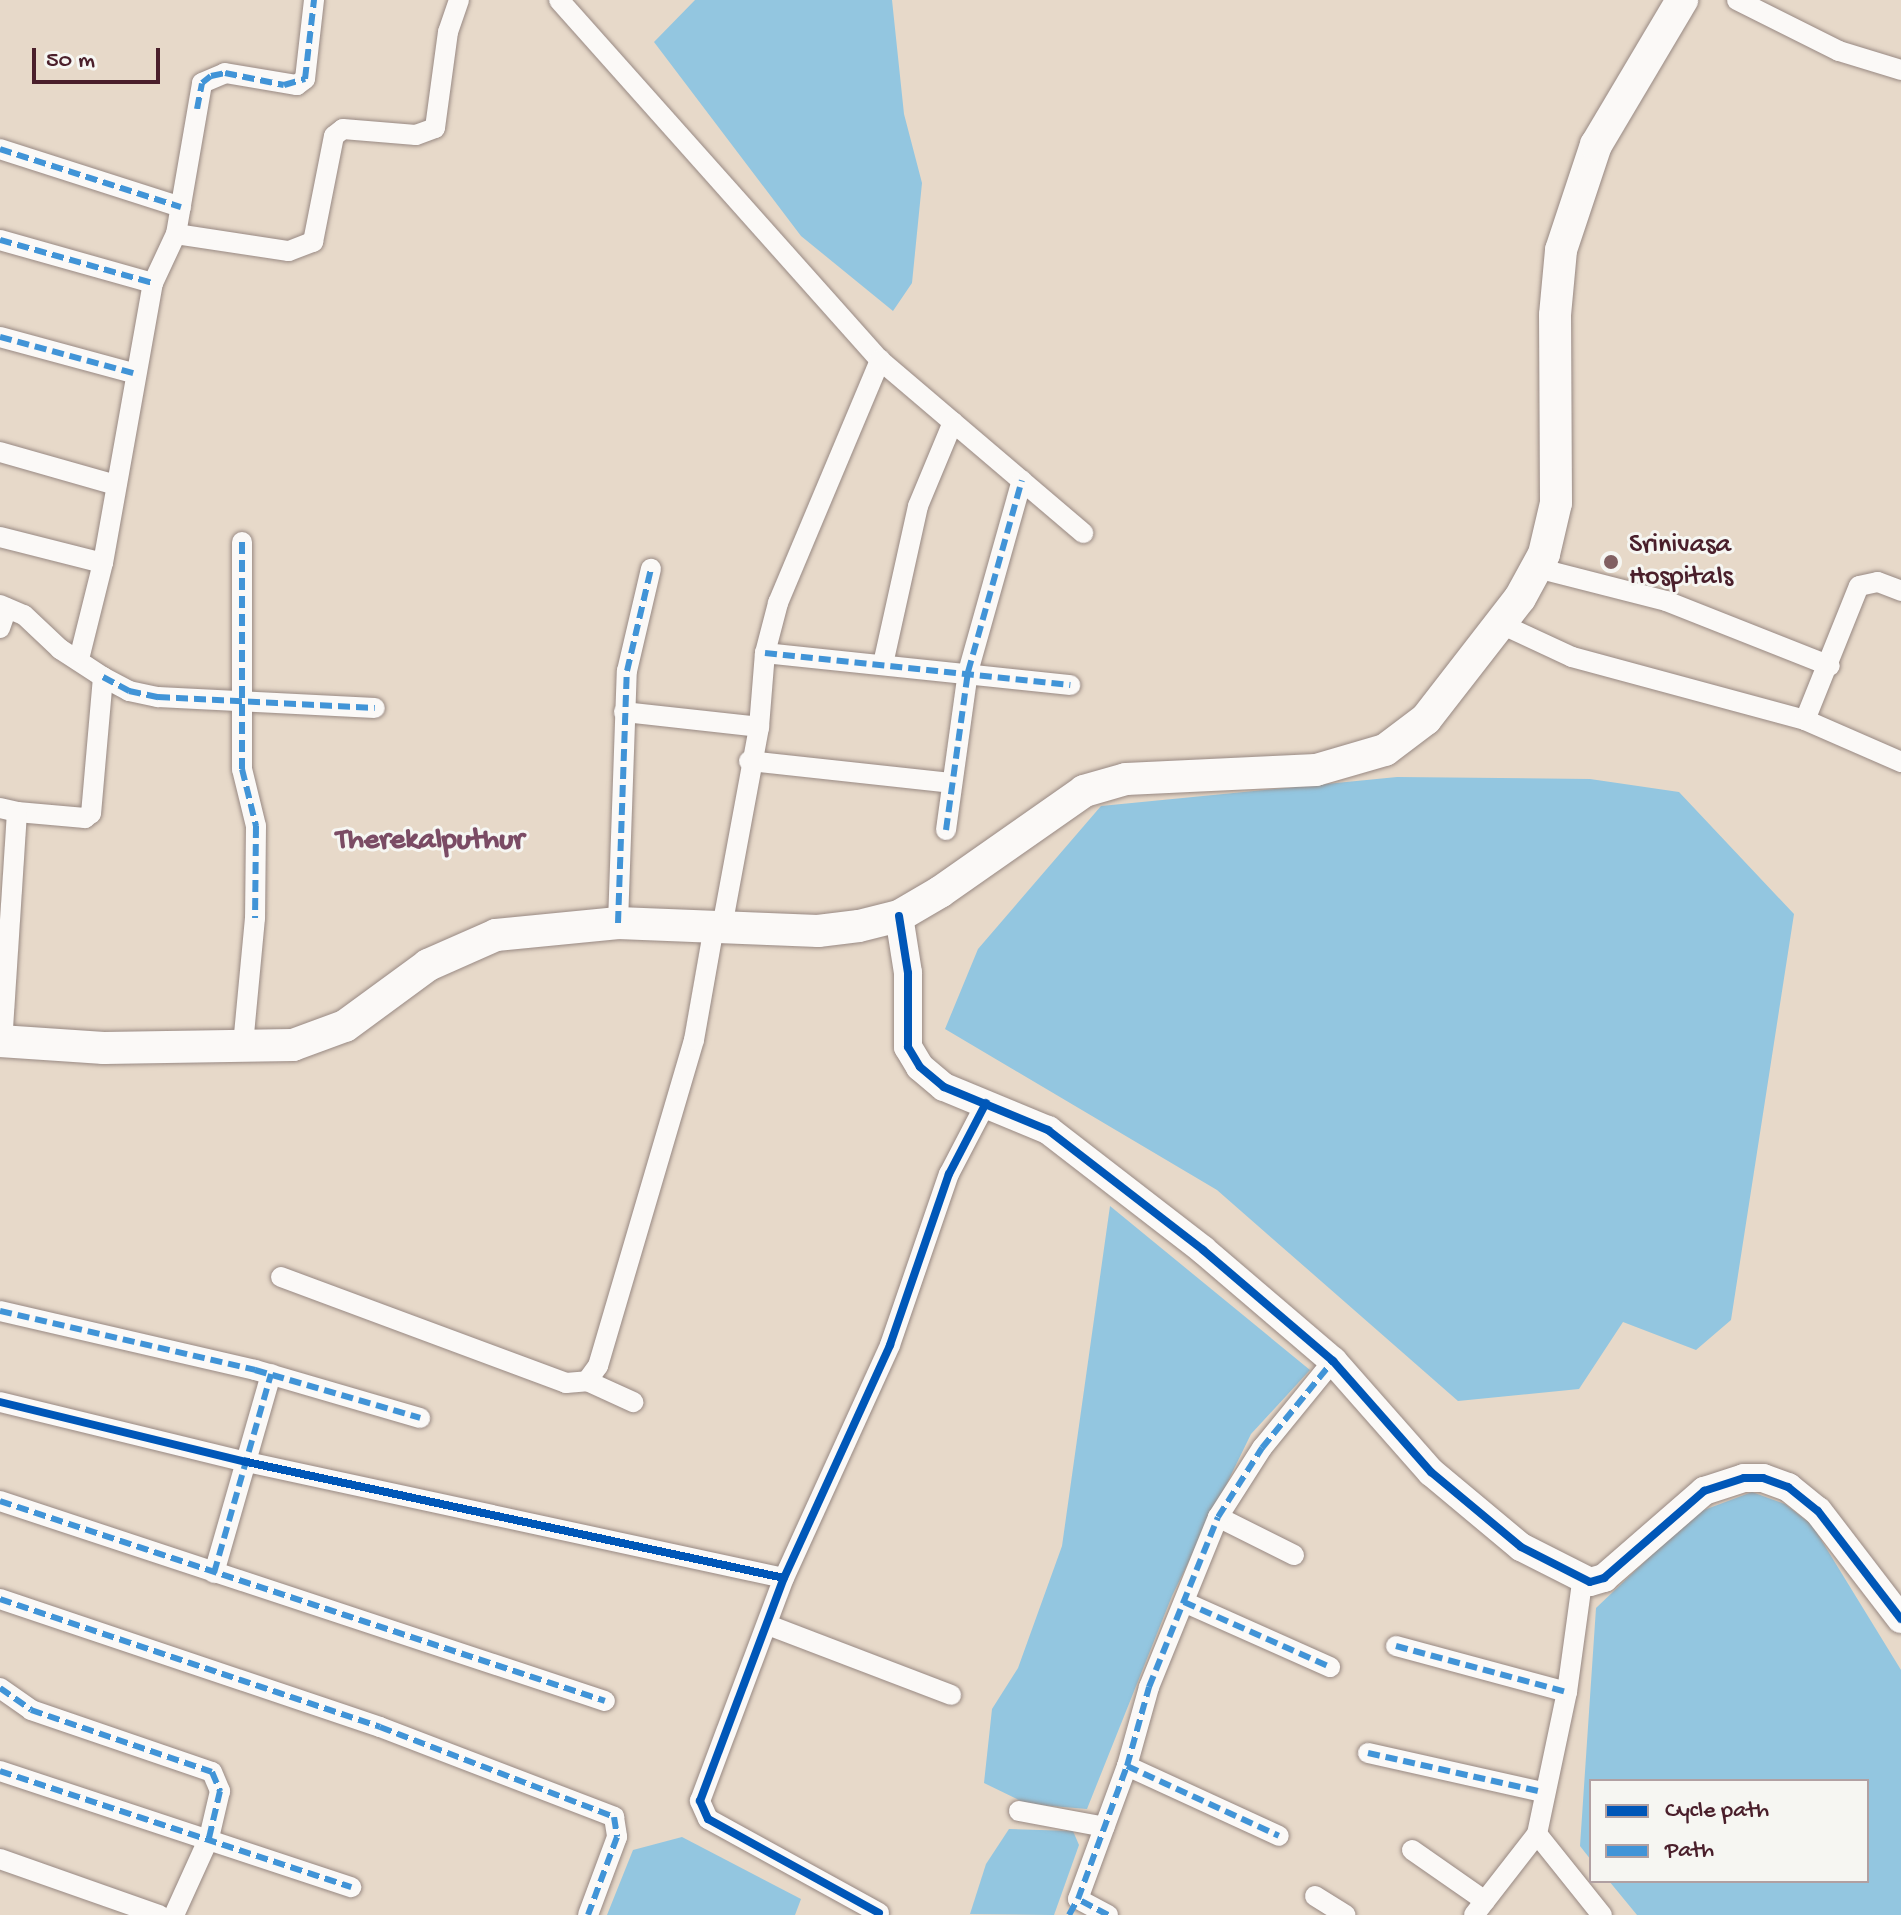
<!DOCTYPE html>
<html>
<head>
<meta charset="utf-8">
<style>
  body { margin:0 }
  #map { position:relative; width:1901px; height:1915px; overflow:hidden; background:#e7d9c9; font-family:"Gochi Hand",sans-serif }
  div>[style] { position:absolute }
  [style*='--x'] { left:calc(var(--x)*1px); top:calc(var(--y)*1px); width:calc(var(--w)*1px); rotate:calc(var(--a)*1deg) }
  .water>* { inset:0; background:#93c6e0 }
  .roads { filter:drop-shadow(0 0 2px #988983) drop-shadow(0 0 2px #988983) }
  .street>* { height:20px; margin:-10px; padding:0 10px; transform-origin:10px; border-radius:10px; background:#fbf9f7 }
  .secondary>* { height:28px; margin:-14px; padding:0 14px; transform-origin:14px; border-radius:14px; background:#fbf9f7 }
  .primary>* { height:32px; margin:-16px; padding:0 16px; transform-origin:16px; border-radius:16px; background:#fbf9f7 }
  .quiet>* { height:6px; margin-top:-3px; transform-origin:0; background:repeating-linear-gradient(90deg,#4194d7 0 12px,transparent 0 18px) }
  .cycleway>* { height:8px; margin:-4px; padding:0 4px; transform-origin:4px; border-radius:4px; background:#0057b8 }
  .dots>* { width:22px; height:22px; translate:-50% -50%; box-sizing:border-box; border:4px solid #f6f6f2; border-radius:50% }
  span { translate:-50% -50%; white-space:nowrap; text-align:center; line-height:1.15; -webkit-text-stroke:6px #f6f6f2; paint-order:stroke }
  .poi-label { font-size:28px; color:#4a1f2b }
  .left { translate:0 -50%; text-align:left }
  .neighbourhood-label { font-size:30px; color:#7b4c65; font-weight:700 }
  .legend { position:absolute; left:1589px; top:1779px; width:280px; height:104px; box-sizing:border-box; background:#f6f6f2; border:2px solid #b1a0a2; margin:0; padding:10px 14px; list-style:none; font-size:24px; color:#4a1f2b }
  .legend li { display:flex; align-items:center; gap:16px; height:40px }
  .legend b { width:40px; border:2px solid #b1a0a2 }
  .scale { position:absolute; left:32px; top:48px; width:128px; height:36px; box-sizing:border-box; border:4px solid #4a1f2b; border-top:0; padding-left:10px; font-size:24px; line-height:28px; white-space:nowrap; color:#4a1f2b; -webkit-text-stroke:6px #f6f6f2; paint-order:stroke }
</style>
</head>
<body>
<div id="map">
  <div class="water">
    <i style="clip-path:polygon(695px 0,892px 0,904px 114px,922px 183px,912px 283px,893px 311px,801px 236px,654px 42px)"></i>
    <i style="clip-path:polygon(1397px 777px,1590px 779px,1679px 792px,1794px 914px,1731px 1320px,1696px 1350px,1623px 1322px,1579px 1389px,1458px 1401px,1217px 1190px,945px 1029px,978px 949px,1101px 806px)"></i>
    <i style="clip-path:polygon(1110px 1206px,1310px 1370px,1251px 1434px,1172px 1596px,1087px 1809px,1027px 1804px,984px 1783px,992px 1709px,1018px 1668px,1062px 1546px)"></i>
    <i style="clip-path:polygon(1752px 1492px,1785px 1504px,1812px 1525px,1901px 1670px,1901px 1915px,1637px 1915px,1609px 1881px,1867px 1881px,1867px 1781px,1591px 1781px,1591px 1860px,1580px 1846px,1596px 1608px,1696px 1513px)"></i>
    <i style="clip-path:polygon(1009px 1829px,1073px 1831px,1079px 1845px,1054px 1915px,970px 1914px,986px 1864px)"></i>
    <i style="clip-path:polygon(682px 1837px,801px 1899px,795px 1915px,607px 1915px,633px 1850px)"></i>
  </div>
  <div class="roads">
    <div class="street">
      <i style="--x:559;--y:0;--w:482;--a:48.3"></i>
      <i style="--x:880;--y:360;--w:267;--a:40.4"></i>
      <i style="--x:1737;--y:0;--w:114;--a:26.6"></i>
      <i style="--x:1839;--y:51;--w:65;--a:17"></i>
      <i style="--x:0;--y:149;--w:190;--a:17.8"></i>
      <i style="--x:176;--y:234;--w:114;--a:8.6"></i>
      <i style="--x:289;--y:251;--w:26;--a:-21"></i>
      <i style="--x:313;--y:242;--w:108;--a:-78.8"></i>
      <i style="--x:334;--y:136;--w:11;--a:-38"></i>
      <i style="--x:343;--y:129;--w:73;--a:4.7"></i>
      <i style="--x:416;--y:135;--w:20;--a:-20"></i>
      <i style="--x:435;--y:128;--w:97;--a:-82.3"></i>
      <i style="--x:448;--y:32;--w:34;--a:-71"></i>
      <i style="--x:0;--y:240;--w:159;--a:15.7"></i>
      <i style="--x:0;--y:337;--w:141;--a:15.2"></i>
      <i style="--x:0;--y:452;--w:121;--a:15.9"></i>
      <i style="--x:0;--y:537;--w:106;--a:14.2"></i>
      <i style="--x:242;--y:542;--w:227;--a:90"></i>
      <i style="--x:242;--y:769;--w:59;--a:76.2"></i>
      <i style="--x:256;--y:826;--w:92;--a:90.6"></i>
      <i style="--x:255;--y:918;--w:129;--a:95.4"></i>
      <i style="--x:1537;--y:568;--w:133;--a:14.3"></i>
      <i style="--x:1666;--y:601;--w:176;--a:21.6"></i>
      <i style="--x:0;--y:605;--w:26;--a:23"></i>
      <i style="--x:24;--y:615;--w:50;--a:43.4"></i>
      <i style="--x:60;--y:649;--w:51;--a:33.1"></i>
      <i style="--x:103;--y:677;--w:137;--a:95"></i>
      <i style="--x:91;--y:813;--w:8;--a:140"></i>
      <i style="--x:85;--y:818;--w:68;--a:-175"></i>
      <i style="--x:1501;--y:624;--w:78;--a:24.9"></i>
      <i style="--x:1572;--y:657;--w:241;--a:15.1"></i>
      <i style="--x:1805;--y:720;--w:105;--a:23.6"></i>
      <i style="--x:0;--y:628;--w:21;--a:-71"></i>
      <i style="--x:765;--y:653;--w:307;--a:6"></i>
      <i style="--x:79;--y:659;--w:99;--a:-76"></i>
      <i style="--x:103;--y:563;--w:284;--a:-79.9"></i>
      <i style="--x:153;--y:283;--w:54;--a:-64.9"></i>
      <i style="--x:176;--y:234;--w:153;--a:-80.2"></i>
      <i style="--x:202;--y:83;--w:25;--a:-23"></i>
      <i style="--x:225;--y:73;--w:73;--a:9.5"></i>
      <i style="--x:297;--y:85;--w:10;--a:-37"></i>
      <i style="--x:305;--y:79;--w:80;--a:-83.5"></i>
      <i style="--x:883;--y:664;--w:162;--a:-77.5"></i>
      <i style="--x:918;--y:506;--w:91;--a:-67.4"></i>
      <i style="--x:103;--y:677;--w:30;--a:28"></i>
      <i style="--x:129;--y:691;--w:30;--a:12"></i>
      <i style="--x:158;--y:697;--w:217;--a:2.9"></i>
      <i style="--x:624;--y:712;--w:136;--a:6.3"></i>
      <i style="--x:1805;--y:720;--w:144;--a:-68.1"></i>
      <i style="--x:1859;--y:586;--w:19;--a:-12"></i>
      <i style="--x:1878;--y:582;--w:25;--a:21"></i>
      <i style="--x:749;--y:761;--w:202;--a:6.2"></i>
      <i style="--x:0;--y:808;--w:17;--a:13"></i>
      <i style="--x:17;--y:812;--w:230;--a:93.7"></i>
      <i style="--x:946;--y:830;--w:160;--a:-82.1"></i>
      <i style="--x:968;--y:672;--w:199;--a:-74.3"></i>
      <i style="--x:618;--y:923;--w:252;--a:-88"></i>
      <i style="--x:627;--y:671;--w:105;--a:-76.8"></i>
      <i style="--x:722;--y:927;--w:203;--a:-79.5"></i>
      <i style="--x:759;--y:727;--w:74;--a:-85.4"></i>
      <i style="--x:765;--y:653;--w:52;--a:-75.4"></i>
      <i style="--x:778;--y:603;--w:264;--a:-67.2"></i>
      <i style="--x:281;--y:1277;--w:304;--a:20.4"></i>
      <i style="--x:566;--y:1383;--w:21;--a:-5"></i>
      <i style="--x:587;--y:1381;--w:19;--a:-54"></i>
      <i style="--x:598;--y:1366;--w:340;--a:-73.6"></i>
      <i style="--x:694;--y:1040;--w:116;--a:-80"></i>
      <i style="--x:0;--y:1311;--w:262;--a:13"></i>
      <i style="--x:255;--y:1370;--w:172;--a:16.2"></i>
      <i style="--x:587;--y:1381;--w:51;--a:24.5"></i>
      <i style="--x:0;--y:1402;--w:254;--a:13.7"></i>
      <i style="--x:247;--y:1462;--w:549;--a:12.19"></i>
      <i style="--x:0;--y:1501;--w:637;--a:18.29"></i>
      <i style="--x:1218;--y:1517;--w:85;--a:26.6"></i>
      <i style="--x:214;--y:1573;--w:207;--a:-74"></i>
      <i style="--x:0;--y:1599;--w:401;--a:18.6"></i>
      <i style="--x:380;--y:1727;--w:251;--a:21"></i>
      <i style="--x:614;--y:1817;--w:20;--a:81"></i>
      <i style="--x:617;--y:1837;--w:83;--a:110.4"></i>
      <i style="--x:1184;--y:1602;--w:160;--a:24"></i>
      <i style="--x:768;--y:1625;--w:196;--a:20.9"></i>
      <i style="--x:1396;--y:1646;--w:177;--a:15.1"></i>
      <i style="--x:0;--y:1688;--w:38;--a:35"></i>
      <i style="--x:31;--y:1710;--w:191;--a:18.9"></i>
      <i style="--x:212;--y:1772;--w:21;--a:67"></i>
      <i style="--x:220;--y:1791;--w:48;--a:103.2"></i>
      <i style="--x:209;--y:1838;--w:85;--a:114.4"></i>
      <i style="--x:1368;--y:1753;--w:179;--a:12.6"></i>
      <i style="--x:1127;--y:1766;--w:167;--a:24.7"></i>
      <i style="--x:0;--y:1771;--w:370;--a:18.3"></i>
      <i style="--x:1019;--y:1811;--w:87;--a:10.5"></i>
      <i style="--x:1537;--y:1834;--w:104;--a:51.3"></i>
      <i style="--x:1412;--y:1850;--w:89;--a:34.9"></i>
      <i style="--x:0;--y:1859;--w:169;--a:19.4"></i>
      <i style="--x:1315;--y:1896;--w:36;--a:32"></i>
      <i style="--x:879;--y:1913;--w:195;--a:-151.2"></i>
      <i style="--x:708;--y:1819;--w:20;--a:-114"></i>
      <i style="--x:700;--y:1801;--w:238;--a:-69.4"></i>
      <i style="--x:784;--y:1578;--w:256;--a:-65.5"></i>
      <i style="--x:890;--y:1345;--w:181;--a:-71"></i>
      <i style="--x:949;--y:1174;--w:80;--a:-62.5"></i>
      <i style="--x:1108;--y:1915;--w:34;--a:-152"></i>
      <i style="--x:1078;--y:1899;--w:142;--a:-69.8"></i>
      <i style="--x:1127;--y:1766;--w:82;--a:-74.4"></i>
      <i style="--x:1149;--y:1687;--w:183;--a:-67.9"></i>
      <i style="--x:1218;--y:1517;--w:82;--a:-57.5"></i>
      <i style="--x:1262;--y:1448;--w:112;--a:-50.8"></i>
      <i style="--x:1474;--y:1915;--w:103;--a:-52.1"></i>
      <i style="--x:1537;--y:1834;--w:145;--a:-78.1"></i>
      <i style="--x:1567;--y:1692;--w:111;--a:-82.2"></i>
    </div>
    <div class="secondary">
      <i style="--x:899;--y:916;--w:58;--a:81"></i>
      <i style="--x:908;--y:973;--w:74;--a:90"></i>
      <i style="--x:908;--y:1047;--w:23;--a:59"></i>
      <i style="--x:920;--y:1067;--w:31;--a:40"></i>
      <i style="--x:944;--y:1087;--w:113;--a:22.5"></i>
      <i style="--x:1048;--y:1130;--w:196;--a:37.7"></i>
      <i style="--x:1203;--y:1250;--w:171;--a:40.5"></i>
      <i style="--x:1333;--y:1361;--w:148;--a:48.6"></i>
      <i style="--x:1431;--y:1472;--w:117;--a:39.8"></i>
      <i style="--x:1521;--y:1547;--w:77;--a:26.9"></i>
      <i style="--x:1590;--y:1582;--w:15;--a:-16"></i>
      <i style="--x:1604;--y:1578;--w:133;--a:-41"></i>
      <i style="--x:1704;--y:1491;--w:42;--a:-18"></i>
      <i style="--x:1744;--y:1478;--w:19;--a:0"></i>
      <i style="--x:1763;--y:1478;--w:27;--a:20"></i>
      <i style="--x:1788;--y:1487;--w:38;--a:39"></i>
      <i style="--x:1818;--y:1511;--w:136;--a:52.5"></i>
    </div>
    <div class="primary">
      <i style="--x:0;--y:1041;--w:104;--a:3.9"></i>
      <i style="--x:104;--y:1048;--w:189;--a:-0.9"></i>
      <i style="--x:293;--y:1045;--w:55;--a:-20.1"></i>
      <i style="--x:345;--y:1026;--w:103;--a:-36.3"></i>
      <i style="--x:428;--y:965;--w:74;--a:-23.8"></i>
      <i style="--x:496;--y:935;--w:123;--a:-5.6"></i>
      <i style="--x:618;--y:923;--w:200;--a:2.3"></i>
      <i style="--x:818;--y:931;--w:41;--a:-7"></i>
      <i style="--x:859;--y:926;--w:41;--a:-14"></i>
      <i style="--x:899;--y:916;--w:48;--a:-30.3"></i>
      <i style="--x:940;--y:892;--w:176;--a:-35"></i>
      <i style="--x:1084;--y:791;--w:44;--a:-15.9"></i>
      <i style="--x:1126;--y:779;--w:190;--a:-2.7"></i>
      <i style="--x:1316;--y:770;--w:72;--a:-16.2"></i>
      <i style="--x:1385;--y:750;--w:51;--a:-37.1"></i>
      <i style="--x:1426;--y:719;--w:153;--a:-52.2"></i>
      <i style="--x:1520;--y:598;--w:50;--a:-61.4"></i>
      <i style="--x:1544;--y:554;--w:52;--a:-76.8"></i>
      <i style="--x:1556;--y:503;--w:188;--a:-90.3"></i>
      <i style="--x:1555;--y:315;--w:65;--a:-84.7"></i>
      <i style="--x:1561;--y:250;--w:111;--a:-71.6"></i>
      <i style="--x:1596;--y:145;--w:169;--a:-59.3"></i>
    </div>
  </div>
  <div class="quiet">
    <i style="--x:197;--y:109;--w:26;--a:-79"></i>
    <i style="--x:202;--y:83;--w:11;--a:-38"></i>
    <i style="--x:211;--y:76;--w:14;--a:-12"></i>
    <i style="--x:225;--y:73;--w:60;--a:11.5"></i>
    <i style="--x:284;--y:85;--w:22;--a:-16"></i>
    <i style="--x:305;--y:79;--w:80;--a:-83.5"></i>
    <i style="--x:0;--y:149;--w:190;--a:17.8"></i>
    <i style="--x:0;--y:240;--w:159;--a:15.7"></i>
    <i style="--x:0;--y:337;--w:141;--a:15.2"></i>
    <i style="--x:242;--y:542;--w:227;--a:90"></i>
    <i style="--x:242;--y:769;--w:59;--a:76.2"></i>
    <i style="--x:256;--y:826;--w:92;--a:90.6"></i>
    <i style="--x:765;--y:653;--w:307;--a:6"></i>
    <i style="--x:103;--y:677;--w:30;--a:28"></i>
    <i style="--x:129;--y:691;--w:30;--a:12"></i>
    <i style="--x:158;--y:697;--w:217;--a:2.9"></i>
    <i style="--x:946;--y:830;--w:160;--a:-82.1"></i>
    <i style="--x:968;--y:672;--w:199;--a:-74.3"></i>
    <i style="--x:618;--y:923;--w:252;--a:-88"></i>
    <i style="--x:627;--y:671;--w:105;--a:-76.8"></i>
    <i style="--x:0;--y:1311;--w:262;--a:13"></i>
    <i style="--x:255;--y:1370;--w:172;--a:16.2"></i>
    <i style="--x:0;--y:1501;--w:637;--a:18.29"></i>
    <i style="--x:214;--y:1573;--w:207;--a:-74"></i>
    <i style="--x:0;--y:1599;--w:401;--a:18.6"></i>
    <i style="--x:380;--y:1727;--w:251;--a:21"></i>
    <i style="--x:614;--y:1817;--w:20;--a:81"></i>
    <i style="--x:617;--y:1837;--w:83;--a:110.4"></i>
    <i style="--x:1184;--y:1602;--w:160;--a:24"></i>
    <i style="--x:1396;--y:1646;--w:177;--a:15.1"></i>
    <i style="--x:0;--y:1688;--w:38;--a:35"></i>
    <i style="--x:31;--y:1710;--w:191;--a:18.9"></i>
    <i style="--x:212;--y:1772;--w:21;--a:67"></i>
    <i style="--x:220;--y:1791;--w:48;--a:103.2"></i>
    <i style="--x:1368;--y:1753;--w:179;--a:12.6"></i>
    <i style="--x:1127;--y:1766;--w:167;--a:24.7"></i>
    <i style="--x:0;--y:1771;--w:370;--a:18.3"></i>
    <i style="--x:1069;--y:1915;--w:18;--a:-61"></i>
    <i style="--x:1108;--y:1915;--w:34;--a:-152"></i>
    <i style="--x:1078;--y:1899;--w:142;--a:-69.8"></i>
    <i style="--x:1127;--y:1766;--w:82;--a:-74.4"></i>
    <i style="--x:1149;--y:1687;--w:183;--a:-67.9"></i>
    <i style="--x:1218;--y:1517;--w:82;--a:-57.5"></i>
    <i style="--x:1262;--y:1448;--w:112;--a:-50.8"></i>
  </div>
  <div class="cycleway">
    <i style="--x:899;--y:916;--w:58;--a:81"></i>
    <i style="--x:908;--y:973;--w:74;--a:90"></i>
    <i style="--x:908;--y:1047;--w:23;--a:59"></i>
    <i style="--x:920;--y:1067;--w:31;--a:40"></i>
    <i style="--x:944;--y:1087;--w:113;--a:22.5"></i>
    <i style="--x:1048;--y:1130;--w:196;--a:37.7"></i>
    <i style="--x:1203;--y:1250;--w:171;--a:40.5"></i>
    <i style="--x:1333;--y:1361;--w:148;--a:48.6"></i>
    <i style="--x:1431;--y:1472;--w:117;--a:39.8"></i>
    <i style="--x:1521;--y:1547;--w:77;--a:26.9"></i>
    <i style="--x:1590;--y:1582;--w:15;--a:-16"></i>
    <i style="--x:1604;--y:1578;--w:133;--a:-41"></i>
    <i style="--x:1704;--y:1491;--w:42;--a:-18"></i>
    <i style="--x:1744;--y:1478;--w:19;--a:0"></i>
    <i style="--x:1763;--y:1478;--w:27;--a:20"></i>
    <i style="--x:1788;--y:1487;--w:38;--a:39"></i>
    <i style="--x:1818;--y:1511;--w:136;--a:52.5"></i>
    <i style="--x:0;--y:1402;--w:254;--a:13.7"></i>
    <i style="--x:247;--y:1462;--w:549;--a:12.19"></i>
    <i style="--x:879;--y:1913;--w:195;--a:-151.2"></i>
    <i style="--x:708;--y:1819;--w:20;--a:-114"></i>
    <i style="--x:700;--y:1801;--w:238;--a:-69.4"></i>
    <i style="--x:784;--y:1578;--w:256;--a:-65.5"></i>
    <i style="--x:890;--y:1345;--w:181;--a:-71"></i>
    <i style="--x:949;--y:1174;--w:80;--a:-62.5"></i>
  </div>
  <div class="dots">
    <i style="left:1611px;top:562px;background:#816062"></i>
  </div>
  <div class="poi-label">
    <span class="left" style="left:1629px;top:562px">Srinivasa<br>Hospitals</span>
  </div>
  <div class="neighbourhood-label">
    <span style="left:430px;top:842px">Therekalputhur</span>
  </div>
  <ul class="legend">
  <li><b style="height:10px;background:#0057b8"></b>Cycle path</li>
  <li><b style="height:10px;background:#4194d7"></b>Path</li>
  </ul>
  <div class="scale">50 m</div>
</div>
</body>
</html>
